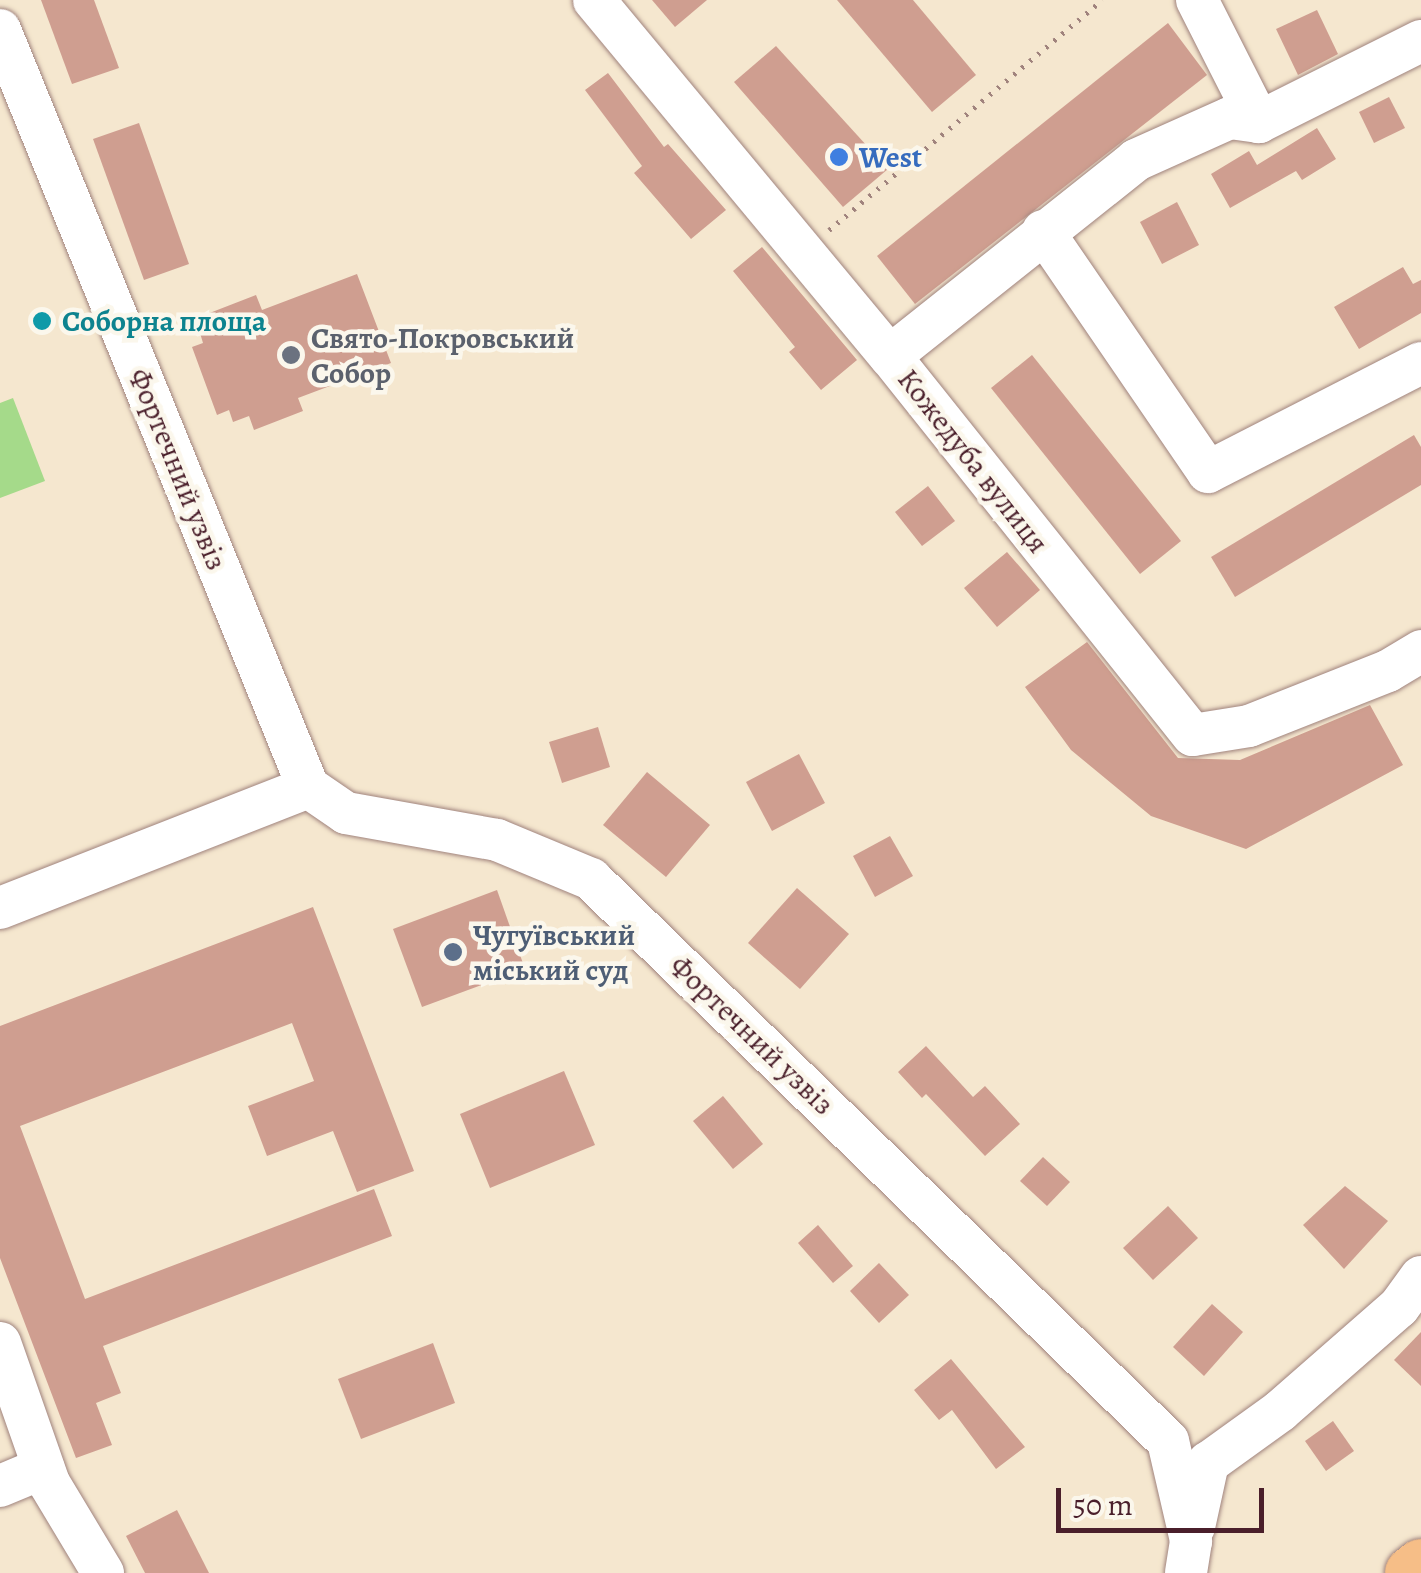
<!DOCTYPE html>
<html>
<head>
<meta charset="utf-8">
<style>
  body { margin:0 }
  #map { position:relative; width:1421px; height:1573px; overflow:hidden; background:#f5e7cf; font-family:Alegreya,serif }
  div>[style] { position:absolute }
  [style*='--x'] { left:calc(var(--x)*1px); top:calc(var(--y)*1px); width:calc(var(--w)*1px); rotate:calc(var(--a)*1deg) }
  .green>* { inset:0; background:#a5da8a }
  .building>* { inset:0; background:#cf9e90 }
  .path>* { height:5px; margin-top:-2.5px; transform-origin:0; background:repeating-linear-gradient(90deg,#a0837d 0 2.5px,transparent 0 10.5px) }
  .roads { filter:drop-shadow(0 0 2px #a0837d) drop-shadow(0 0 2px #a0837d) }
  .minor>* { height:42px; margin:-21px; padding:0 21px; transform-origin:21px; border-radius:21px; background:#fff }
  .highway>* { height:55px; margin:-27.5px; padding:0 27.5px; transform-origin:27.5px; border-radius:27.5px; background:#f6be87 }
  .dots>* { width:28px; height:28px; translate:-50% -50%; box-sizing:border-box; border:5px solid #fbf7ec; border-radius:50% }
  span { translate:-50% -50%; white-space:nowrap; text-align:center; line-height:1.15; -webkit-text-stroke:9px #fbf7ec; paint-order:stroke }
  .shop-label { font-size:30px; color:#366cbe; font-weight:700 }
  .left { translate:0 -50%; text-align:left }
  .culture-label { font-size:30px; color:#0d838f; font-weight:700 }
  .worship-label { font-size:30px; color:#5b616d; font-weight:700 }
  .street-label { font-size:30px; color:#4a1f2b }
  .service-label { font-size:30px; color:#4e5e75; font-weight:700 }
  .scale { position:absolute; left:1056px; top:1488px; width:208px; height:45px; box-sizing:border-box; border:5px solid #4a1f2b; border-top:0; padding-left:12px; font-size:30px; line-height:35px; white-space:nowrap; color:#4a1f2b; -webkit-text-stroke:8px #fbf7ec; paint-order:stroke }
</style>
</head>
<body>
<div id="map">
  <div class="green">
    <i style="clip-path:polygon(13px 398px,45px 481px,0 498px,0 403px)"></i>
  </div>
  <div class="building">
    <i style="clip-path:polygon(41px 0,94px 0,119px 68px,72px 84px)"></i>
    <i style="clip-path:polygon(652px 0,707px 0,675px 27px)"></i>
    <i style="clip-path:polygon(837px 0,913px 0,976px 75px,932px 112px)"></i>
    <i style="clip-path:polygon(1317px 10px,1338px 54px,1298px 75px,1276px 29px)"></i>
    <i style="clip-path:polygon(1168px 23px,1207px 75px,915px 304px,877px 256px)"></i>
    <i style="clip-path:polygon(776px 46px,888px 169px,843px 207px,734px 82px)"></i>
    <i style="clip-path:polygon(608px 73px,664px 147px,668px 144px,726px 210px,691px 239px,634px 173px,642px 166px,585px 90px)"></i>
    <i style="clip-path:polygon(1389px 97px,1405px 128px,1374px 143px,1359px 112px)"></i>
    <i style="clip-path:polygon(139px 123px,189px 264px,144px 280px,93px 139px)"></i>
    <i style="clip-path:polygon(1317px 128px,1336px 159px,1302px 180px,1296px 171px,1230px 208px,1211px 174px,1249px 151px,1257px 165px)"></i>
    <i style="clip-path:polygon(1177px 202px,1199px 245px,1162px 264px,1140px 222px)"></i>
    <i style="clip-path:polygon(762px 247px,857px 360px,821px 390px,789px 352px,795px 347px,733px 271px)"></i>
    <i style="clip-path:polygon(1403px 267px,1413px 284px,1421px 280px,1421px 313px,1359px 349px,1334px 307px)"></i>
    <i style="clip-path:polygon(357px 274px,391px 363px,298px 398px,303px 411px,254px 430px,249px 416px,233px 422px,229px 410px,217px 415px,192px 347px,203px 343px,200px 333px,212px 328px,207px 314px,256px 295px,262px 310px)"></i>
    <i style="clip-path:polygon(1032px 355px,1181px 541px,1140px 574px,991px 388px)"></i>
    <i style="clip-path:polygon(1414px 435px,1421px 447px,1421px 485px,1235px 597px,1211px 557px)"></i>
    <i style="clip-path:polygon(928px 486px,955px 521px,922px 546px,895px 512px)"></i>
    <i style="clip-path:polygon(1007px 552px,1040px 590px,997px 627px,964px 588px)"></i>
    <i style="clip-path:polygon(1087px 642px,1178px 758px,1240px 760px,1370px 705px,1403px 765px,1246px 849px,1151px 816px,1071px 750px,1025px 687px)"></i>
    <i style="clip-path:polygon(598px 727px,610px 767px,562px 783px,549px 742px)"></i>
    <i style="clip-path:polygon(799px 754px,825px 803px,772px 831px,746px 782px)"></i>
    <i style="clip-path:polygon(647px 772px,710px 825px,666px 877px,603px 825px)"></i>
    <i style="clip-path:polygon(890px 836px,913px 876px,875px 897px,853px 856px)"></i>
    <i style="clip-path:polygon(797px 888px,849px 934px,800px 989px,748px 943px)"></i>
    <i style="clip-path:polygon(497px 890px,525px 969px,422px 1007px,393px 929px)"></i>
    <i style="clip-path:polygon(313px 907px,414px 1171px,357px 1192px,333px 1131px,267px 1156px,248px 1106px,314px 1081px,292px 1023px,20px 1126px,85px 1299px,374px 1189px,392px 1236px,103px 1346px,121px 1393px,96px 1403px,112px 1445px,76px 1458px,0 1258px,0 1026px)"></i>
    <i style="clip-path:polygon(926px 1046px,973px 1097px,985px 1086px,1020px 1124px,985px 1156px,926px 1094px,922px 1098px,898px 1072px)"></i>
    <i style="clip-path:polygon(564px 1071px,595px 1145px,490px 1188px,460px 1114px)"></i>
    <i style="clip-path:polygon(723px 1096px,763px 1144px,733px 1169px,693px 1121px)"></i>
    <i style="clip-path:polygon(1043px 1157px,1070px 1182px,1047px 1206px,1020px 1181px)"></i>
    <i style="clip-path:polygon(1345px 1186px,1388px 1221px,1344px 1269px,1303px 1225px)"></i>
    <i style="clip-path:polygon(1168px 1206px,1198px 1238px,1153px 1280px,1123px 1248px)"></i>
    <i style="clip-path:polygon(818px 1225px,853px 1266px,833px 1283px,798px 1243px)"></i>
    <i style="clip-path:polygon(879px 1263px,909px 1295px,879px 1323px,850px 1291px)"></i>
    <i style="clip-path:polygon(1212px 1304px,1243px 1332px,1204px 1376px,1173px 1347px)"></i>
    <i style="clip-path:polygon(1421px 1332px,1421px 1386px,1394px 1360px)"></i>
    <i style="clip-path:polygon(433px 1343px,455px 1403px,361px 1439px,338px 1379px)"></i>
    <i style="clip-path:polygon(951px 1359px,1025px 1447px,996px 1469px,952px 1410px,939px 1420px,914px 1390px)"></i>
    <i style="clip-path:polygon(1333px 1421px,1354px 1451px,1326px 1471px,1305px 1441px)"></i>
    <i style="clip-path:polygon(177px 1510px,209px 1573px,145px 1573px,126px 1536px)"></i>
  </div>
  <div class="path">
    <i style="--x:829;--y:230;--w:357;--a:-40.1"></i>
  </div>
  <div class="roads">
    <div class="minor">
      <i style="--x:594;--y:0;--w:463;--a:50.3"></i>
      <i style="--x:890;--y:356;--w:485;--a:51.4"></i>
      <i style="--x:1193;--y:735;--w:57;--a:-9.1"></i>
      <i style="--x:1249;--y:726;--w:149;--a:-21.6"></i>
      <i style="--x:1388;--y:671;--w:39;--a:-31"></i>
      <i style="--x:1197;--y:0;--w:137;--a:63.1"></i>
      <i style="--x:0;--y:30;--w:817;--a:67.86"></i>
      <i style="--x:308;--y:787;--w:46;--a:34.4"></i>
      <i style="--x:346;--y:813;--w:153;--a:10.1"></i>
      <i style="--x:497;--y:840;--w:102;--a:22.5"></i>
      <i style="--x:591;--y:879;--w:805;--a:44.25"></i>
      <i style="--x:1168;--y:1441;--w:103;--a:77"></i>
      <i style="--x:1191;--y:1541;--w:32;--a:99"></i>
      <i style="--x:1043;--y:231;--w:292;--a:55.6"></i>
      <i style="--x:1208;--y:472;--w:239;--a:-27.1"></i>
      <i style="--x:890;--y:356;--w:315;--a:-38.5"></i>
      <i style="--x:1136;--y:160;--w:103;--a:-24.1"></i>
      <i style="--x:1230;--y:118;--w:29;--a:8"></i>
      <i style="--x:1259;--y:122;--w:181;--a:-26.6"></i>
      <i style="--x:0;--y:908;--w:331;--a:-21.4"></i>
      <i style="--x:0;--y:1343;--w:148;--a:70.7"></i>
      <i style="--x:49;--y:1483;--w:105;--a:59"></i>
      <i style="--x:0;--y:1486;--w:47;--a:-22.7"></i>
      <i style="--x:1194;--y:1527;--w:66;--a:-77.7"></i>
      <i style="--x:1208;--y:1463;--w:89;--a:-35.8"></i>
      <i style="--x:1280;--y:1411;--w:158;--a:-41.2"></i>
      <i style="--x:1399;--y:1307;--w:37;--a:-54"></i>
    </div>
    <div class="highway">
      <i style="--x:1412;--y:1573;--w:11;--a:-38"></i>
    </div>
  </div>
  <div class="dots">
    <i style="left:839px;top:157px;background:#3f7fe0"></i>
    <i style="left:42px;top:321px;background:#0f9aa8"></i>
    <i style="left:291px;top:355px;background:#6b7280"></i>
    <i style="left:453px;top:952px;background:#5c6f8a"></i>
  </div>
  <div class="shop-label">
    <span class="left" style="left:859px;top:157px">West</span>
  </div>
  <div class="culture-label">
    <span class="left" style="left:62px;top:321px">Соборна площа</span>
  </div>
  <div class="worship-label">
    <span class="left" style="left:311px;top:355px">Свято-Покровський<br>Собор</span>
  </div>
  <div class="street-label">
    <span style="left:973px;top:461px;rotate:52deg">Кожедуба вулиця</span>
    <span style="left:178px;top:469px;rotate:68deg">Фортечний узвіз</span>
    <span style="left:752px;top:1035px;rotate:44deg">Фортечний узвіз</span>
  </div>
  <div class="service-label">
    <span class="left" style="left:473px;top:952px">Чугуївський<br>міський суд</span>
  </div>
  <div class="scale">50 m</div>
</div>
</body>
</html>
